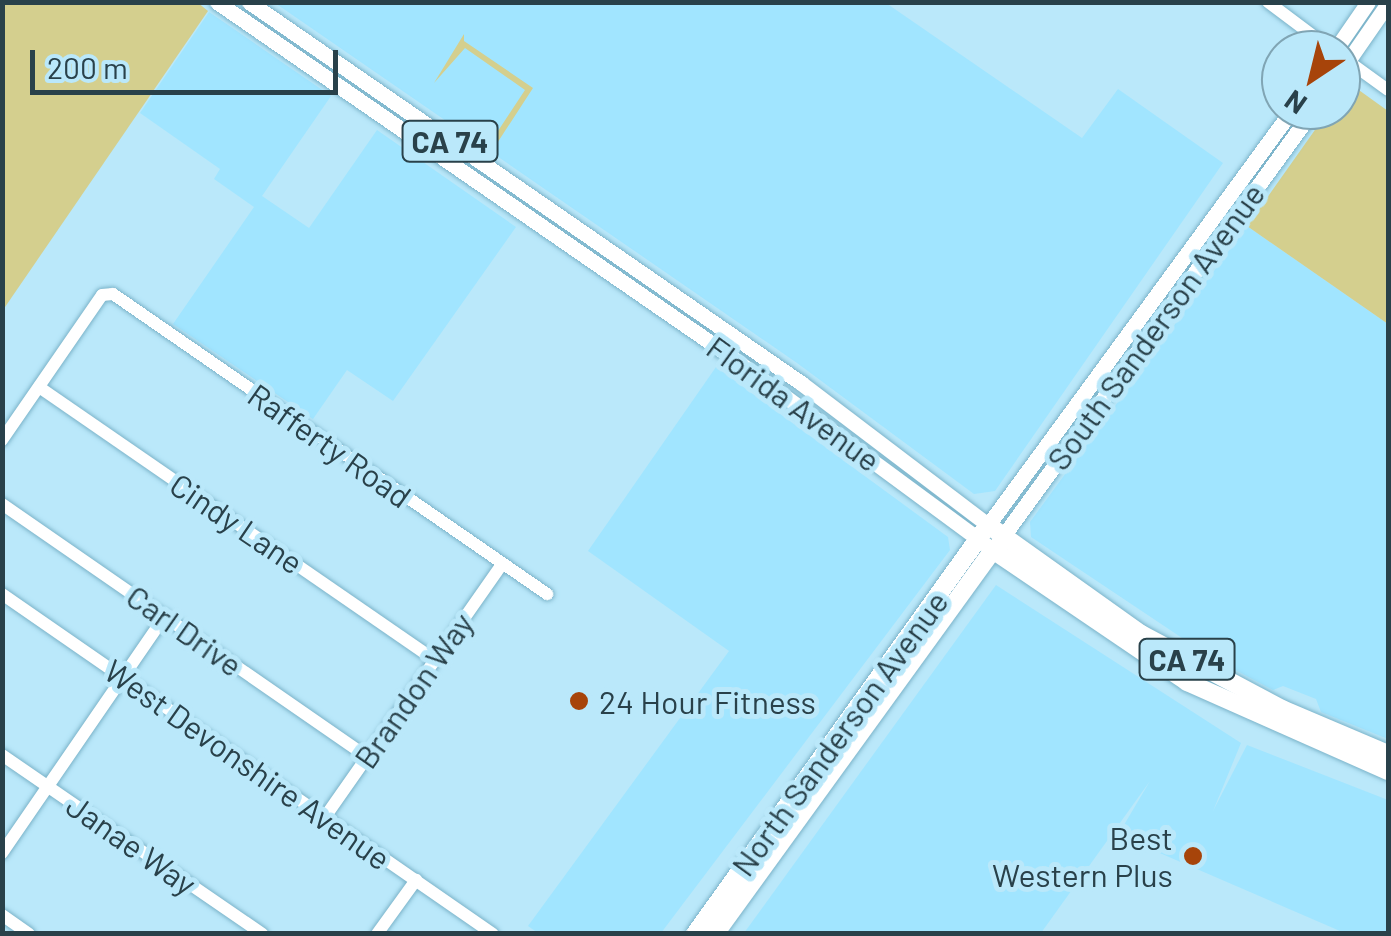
<!DOCTYPE html>
<html>
<head>
<meta charset="utf-8">
<style>
  body { margin:0 }
  #map { position:relative; width:1391px; height:936px; overflow:hidden; background:#bae8fa; font-family:Barlow,sans-serif }
  div>[style] { position:absolute }
  [style*='--x'] { left:calc(var(--x)*1px); top:calc(var(--y)*1px); width:calc(var(--w)*1px); rotate:calc(var(--a)*1deg) }
  .built>* { inset:0; background:#a1e5ff }
  .green>* { inset:0; background:#d4cf8e }
  .roads { filter:drop-shadow(0 0 2px #7bb3c9) drop-shadow(0 0 2px #7bb3c9) }
  .minor>* { height:12px; margin:-6px; padding:0 6px; transform-origin:6px; border-radius:6px; background:#fff }
  .major>* { height:15px; margin:-7.5px; padding:0 7.5px; transform-origin:7.5px; border-radius:7.5px; background:#fff }
  .highway>* { height:18px; margin:-9px; padding:0 9px; transform-origin:9px; border-radius:9px; background:#fff }
  .dots>* { width:28px; height:28px; translate:-50% -50%; box-sizing:border-box; border:5px solid #bae8fa; border-radius:50% }
  span { translate:-50% -50%; white-space:nowrap; text-align:center; line-height:1.15; -webkit-text-stroke:10px #bae8fa; paint-order:stroke }
  .shield-label span { padding:2px 8px; background:#bae8fa; border:2px solid; border-radius:8px; -webkit-text-stroke-width:0 }
  .shield-label { font-size:30px; color:#29414a; font-weight:700 }
  .street-label { font-size:32px; color:#29414a }
  .poi-label { font-size:32px; color:#29414a }
  .left { translate:0 -50%; text-align:left }
  .right { translate:-100% -50%; text-align:right }
  .frame { position:absolute; inset:0; border:5px solid #29414a; pointer-events:none }
  .north { position:absolute; left:1261px; top:30px; width:100px; height:100px; box-sizing:border-box; background:#bae8fa; border:2px solid #80a5b4; border-radius:50%; rotate:215deg; font-size:28px; font-weight:700; line-height:40px; text-align:center; color:#29414a }
  .north::after { content:''; display:block; margin:auto; width:35px; height:45px; background:#a7440a; clip-path:polygon(50% 0,100% 100%,50% 72%,0 100%) }
  .scale { position:absolute; left:30px; top:50px; width:308px; height:45px; box-sizing:border-box; border:5px solid #29414a; border-top:0; padding-left:12px; font-size:30px; line-height:35px; white-space:nowrap; color:#29414a; -webkit-text-stroke:8px #bae8fa; paint-order:stroke }
</style>
</head>
<body>
<div id="map">
  <div class="built">
    <i style="clip-path:polygon(275px 3px,886px 3px,1082px 138px,1118px 89px,1223px 163px,995px 491px,974px 494px,797px 363px)"></i>
    <i style="clip-path:polygon(209px 12px,331px 96px,262px 196px,309px 228px,377px 130px,516px 227px,393px 401px,347px 370px,313px 419px,173px 324px,254px 207px,214px 179px,220px 169px,140px 113px)"></i>
    <i style="clip-path:polygon(1247px 226px,1388px 324px,1388px 739px,1321px 712px,1316px 699px,1283px 686px,1273px 690px,1209px 656px,1031px 537px,1030px 522px)"></i>
    <i style="clip-path:polygon(716px 367px,948px 537px,950px 550px,661px 933px,538px 933px,528px 926px,729px 651px,588px 551px)"></i>
    <i style="clip-path:polygon(996px 585px,1241px 743px,1213px 811px,1247px 745px,1388px 800px,1388px 933px,1340px 931px,1118px 835px,1150px 781px,1041px 933px,744px 933px)"></i>
  </div>
  <div class="green">
    <i style="clip-path:polygon(3px 2px,197px 2px,208px 11px,3px 310px)"></i>
    <i style="clip-path:polygon(464px 34px,464px 41px,533px 88px,492px 151px,490px 143px,525px 90px,465px 48px,434px 83px)"></i>
    <i style="clip-path:polygon(1356px 88px,1388px 111px,1388px 324px,1247px 226px,1329px 110px,1341px 110px,1342px 90px)"></i>
  </div>
  <div class="roads">
    <div class="minor">
      <i style="--x:1268;--y:2;--w:80;--a:36.9"></i>
      <i style="--x:1341;--y:56;--w:58;--a:35.9"></i>
      <i style="--x:39;--y:387;--w:480;--a:34.6"></i>
      <i style="--x:2;--y:440;--w:176;--a:-55.4"></i>
      <i style="--x:102;--y:295;--w:11;--a:-5"></i>
      <i style="--x:113;--y:294;--w:528;--a:34.65"></i>
      <i style="--x:2;--y:504;--w:443;--a:34.7"></i>
      <i style="--x:2;--y:594;--w:597;--a:34.7"></i>
      <i style="--x:2;--y:755;--w:316;--a:34.5"></i>
      <i style="--x:325;--y:817;--w:309;--a:-55"></i>
      <i style="--x:2;--y:853;--w:288;--a:-55.5"></i>
      <i style="--x:2;--y:915;--w:33;--a:35"></i>
      <i style="--x:377;--y:934;--w:67;--a:-54.2"></i>
    </div>
    <div class="major">
      <i style="--x:217;--y:2;--w:623;--a:34.61"></i>
      <i style="--x:730;--y:356;--w:327;--a:36.4"></i>
      <i style="--x:993;--y:550;--w:544;--a:-53.97"></i>
      <i style="--x:249;--y:2;--w:671;--a:34.61"></i>
      <i style="--x:801;--y:383;--w:235;--a:37.2"></i>
      <i style="--x:988;--y:525;--w:514;--a:-53.78"></i>
      <i style="--x:1335;--y:50;--w:58;--a:-55.5"></i>
      <i style="--x:1341;--y:71;--w:83;--a:-55.3"></i>
    </div>
    <div class="highway">
      <i style="--x:695;--y:934;--w:503;--a:-54.38"></i>
      <i style="--x:988;--y:525;--w:188;--a:35.5"></i>
      <i style="--x:1141;--y:634;--w:160;--a:28"></i>
      <i style="--x:1282;--y:709;--w:115;--a:23"></i>
      <i style="--x:715;--y:934;--w:474;--a:-54.1"></i>
      <i style="--x:993;--y:550;--w:235;--a:34.2"></i>
      <i style="--x:1187;--y:682;--w:220;--a:23.9"></i>
    </div>
  </div>
  <div class="dots">
    <i style="left:579px;top:701px;background:#a7440a"></i>
    <i style="left:1193px;top:856px;background:#a7440a"></i>
  </div>
  <div class="shield-label">
    <span style="left:450px;top:141px">CA 74</span>
    <span style="left:1187px;top:659px">CA 74</span>
  </div>
  <div class="street-label">
    <span style="left:1155px;top:326px;rotate:-54deg">South Sanderson Avenue</span>
    <span style="left:794px;top:403px;rotate:36deg">Florida Avenue</span>
    <span style="left:330px;top:445px;rotate:35deg">Rafferty Road</span>
    <span style="left:237px;top:523px;rotate:34deg">Cindy Lane</span>
    <span style="left:185px;top:630px;rotate:35deg">Carl Drive</span>
    <span style="left:413px;top:690px;rotate:-55deg">Brandon Way</span>
    <span style="left:839px;top:733px;rotate:-54deg">North Sanderson Avenue</span>
    <span style="left:248px;top:764px;rotate:35deg">West Devonshire Avenue</span>
    <span style="left:132px;top:844px;rotate:35deg">Janae Way</span>
  </div>
  <div class="poi-label">
    <span class="left" style="left:599px;top:701px">24 Hour Fitness</span>
    <span class="right" style="left:1173px;top:856px">Best<br>Western Plus</span>
  </div>
  <div class="frame"></div>
  <div class="north">N</div>
  <div class="scale">200 m</div>
</div>
</body>
</html>
